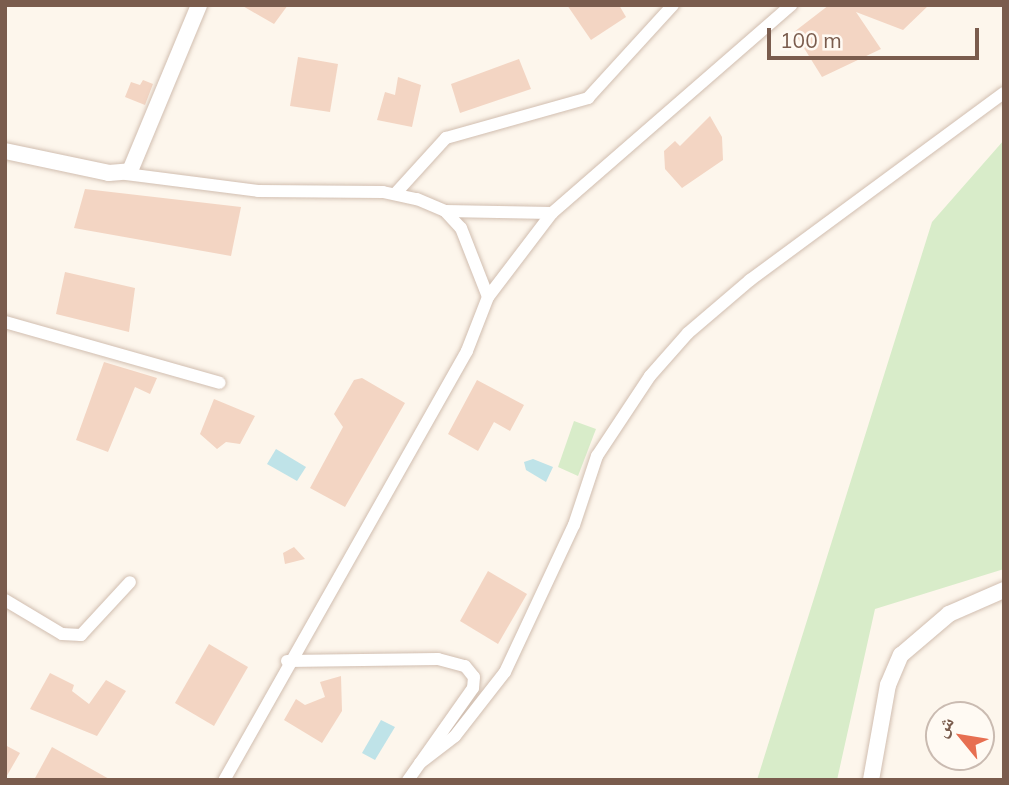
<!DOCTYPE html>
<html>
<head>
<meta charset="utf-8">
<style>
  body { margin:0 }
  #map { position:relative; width:1009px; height:785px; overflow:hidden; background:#fdf6ec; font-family:Mulish,"Noto Naskh Arabic",sans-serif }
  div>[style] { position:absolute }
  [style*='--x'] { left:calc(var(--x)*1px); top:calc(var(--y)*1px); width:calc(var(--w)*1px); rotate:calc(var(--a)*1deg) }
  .green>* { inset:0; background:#d8ecc9 }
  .water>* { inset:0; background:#bfe3e8 }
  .building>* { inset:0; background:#f3d5c3 }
  .roads { filter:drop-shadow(0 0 2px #d1beb0) drop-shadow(0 0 2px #d1beb0) }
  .minor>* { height:12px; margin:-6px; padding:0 6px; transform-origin:6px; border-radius:6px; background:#fff }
  .tertiary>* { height:16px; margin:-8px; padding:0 8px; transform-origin:8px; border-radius:8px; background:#fff }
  span { translate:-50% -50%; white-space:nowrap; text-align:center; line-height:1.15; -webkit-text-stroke:6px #fffaf3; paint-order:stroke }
  .frame { position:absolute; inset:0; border:7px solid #7a5c4d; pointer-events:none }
  .north { position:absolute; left:925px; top:701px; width:70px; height:70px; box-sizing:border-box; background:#fffaf3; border:2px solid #cabbb1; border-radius:50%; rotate:300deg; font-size:19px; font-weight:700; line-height:28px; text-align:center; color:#7a5c4d }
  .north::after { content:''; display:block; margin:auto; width:24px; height:32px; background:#e76f51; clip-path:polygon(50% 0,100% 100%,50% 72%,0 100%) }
  .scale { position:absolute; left:767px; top:28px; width:212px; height:32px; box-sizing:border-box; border:4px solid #7a5c4d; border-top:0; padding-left:9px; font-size:21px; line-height:24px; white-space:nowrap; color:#7a5c4d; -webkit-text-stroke:5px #fffaf3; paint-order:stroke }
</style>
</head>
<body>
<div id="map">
  <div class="green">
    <i style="clip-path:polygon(1004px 140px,1004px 569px,875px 609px,837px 780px,757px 780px,932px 222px)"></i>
    <i style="clip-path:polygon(574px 421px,596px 429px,578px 476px,558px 467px)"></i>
  </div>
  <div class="water">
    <i style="clip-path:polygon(276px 449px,306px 467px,297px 481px,267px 464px)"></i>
    <i style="clip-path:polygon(533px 459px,553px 467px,546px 482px,526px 470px,524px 462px)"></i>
    <i style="clip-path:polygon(381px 720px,395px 727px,375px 760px,362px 753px)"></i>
  </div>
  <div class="building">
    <i style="clip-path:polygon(241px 5px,288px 5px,274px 24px)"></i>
    <i style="clip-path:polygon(567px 5px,619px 5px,626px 17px,591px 40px)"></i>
    <i style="clip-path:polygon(829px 5px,929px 5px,903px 30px,856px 12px,881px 49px,822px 77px,794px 32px)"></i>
    <i style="clip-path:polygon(298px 57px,338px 64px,330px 112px,290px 106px)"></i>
    <i style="clip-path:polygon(519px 59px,531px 89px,460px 113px,451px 84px)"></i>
    <i style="clip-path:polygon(398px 77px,421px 85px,412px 127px,377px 120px,385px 92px,395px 95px)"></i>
    <i style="clip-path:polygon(143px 80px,153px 84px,145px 105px,125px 97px,131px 82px,140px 85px)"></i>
    <i style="clip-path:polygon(710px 116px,722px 137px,723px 160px,682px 188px,665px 169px,664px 151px,675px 141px,680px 146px)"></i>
    <i style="clip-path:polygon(85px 189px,241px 207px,231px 256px,74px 228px)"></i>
    <i style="clip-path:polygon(65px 272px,135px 288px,129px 332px,56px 314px)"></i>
    <i style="clip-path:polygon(104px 362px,157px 378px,150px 394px,135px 387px,108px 452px,76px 440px)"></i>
    <i style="clip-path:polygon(362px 378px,405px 403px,345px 507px,310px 488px,343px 427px,334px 414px,354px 380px)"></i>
    <i style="clip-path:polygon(477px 380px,524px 405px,510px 431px,494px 422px,478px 451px,448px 434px)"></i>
    <i style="clip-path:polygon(214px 399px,255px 416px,240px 444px,226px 442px,217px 449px,200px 434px)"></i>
    <i style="clip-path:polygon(294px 547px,305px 559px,285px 564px,283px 553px)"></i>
    <i style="clip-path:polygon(488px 571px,527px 594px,498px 644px,460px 621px)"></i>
    <i style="clip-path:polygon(209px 644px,248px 667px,214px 726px,175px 703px)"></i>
    <i style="clip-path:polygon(50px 673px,74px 685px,72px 691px,89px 704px,106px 680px,126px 691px,97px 736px,30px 709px)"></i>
    <i style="clip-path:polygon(341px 676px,342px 711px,322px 743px,284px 720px,296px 699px,305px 705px,325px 697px,320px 682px)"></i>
    <i style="clip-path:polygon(5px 745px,20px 753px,5px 779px)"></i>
    <i style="clip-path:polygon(52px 747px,111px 780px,34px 780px)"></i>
  </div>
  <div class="roads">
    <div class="minor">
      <i style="--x:126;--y:174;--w:133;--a:7.3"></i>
      <i style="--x:258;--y:191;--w:125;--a:0.5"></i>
      <i style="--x:383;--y:192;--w:35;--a:12"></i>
      <i style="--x:417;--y:199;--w:30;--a:23"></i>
      <i style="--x:445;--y:211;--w:23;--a:47"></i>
      <i style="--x:461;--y:228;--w:74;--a:68.6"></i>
      <i style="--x:488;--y:297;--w:58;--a:111.3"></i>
      <i style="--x:467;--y:351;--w:493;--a:119.5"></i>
      <i style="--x:395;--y:194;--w:76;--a:-47.7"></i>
      <i style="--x:446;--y:138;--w:148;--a:-15.7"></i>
      <i style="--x:588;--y:98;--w:126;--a:-47.6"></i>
      <i style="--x:445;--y:211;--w:107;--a:1.1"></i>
      <i style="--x:488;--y:297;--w:106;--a:-52.7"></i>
      <i style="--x:552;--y:213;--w:317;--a:-41"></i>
      <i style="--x:5;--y:322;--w:223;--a:15.8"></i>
      <i style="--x:5;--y:600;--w:66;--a:30.8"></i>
      <i style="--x:62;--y:634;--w:19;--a:3"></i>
      <i style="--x:81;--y:635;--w:72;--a:-47.2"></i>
      <i style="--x:287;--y:661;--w:151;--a:-0.8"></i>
      <i style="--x:438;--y:659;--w:28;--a:15"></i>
      <i style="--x:465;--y:666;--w:14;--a:51"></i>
      <i style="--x:474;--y:677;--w:11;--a:95"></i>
      <i style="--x:473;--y:688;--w:113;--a:125.2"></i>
      <i style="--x:420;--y:763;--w:44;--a:-37.6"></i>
      <i style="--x:455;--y:736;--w:81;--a:-52"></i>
      <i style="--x:505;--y:672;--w:162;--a:-64.9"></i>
      <i style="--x:574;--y:525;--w:73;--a:-71.6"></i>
      <i style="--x:597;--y:456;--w:96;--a:-56.5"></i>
      <i style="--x:650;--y:376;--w:57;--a:-48.5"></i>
      <i style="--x:688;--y:333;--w:82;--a:-40.5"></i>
      <i style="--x:750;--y:280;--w:315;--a:-36.4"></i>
    </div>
    <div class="tertiary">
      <i style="--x:5;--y:151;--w:106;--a:11.9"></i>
      <i style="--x:109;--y:173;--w:21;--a:-5"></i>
      <i style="--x:130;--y:171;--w:180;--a:-67.4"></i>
      <i style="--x:871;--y:780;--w:97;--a:-79.9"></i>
      <i style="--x:888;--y:685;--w:33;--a:-67"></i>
      <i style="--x:901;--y:655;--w:63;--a:-40.5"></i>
      <i style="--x:949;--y:614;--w:60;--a:-23.6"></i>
    </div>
  </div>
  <div class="frame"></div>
  <div class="north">ش</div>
  <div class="scale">100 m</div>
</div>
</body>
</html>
